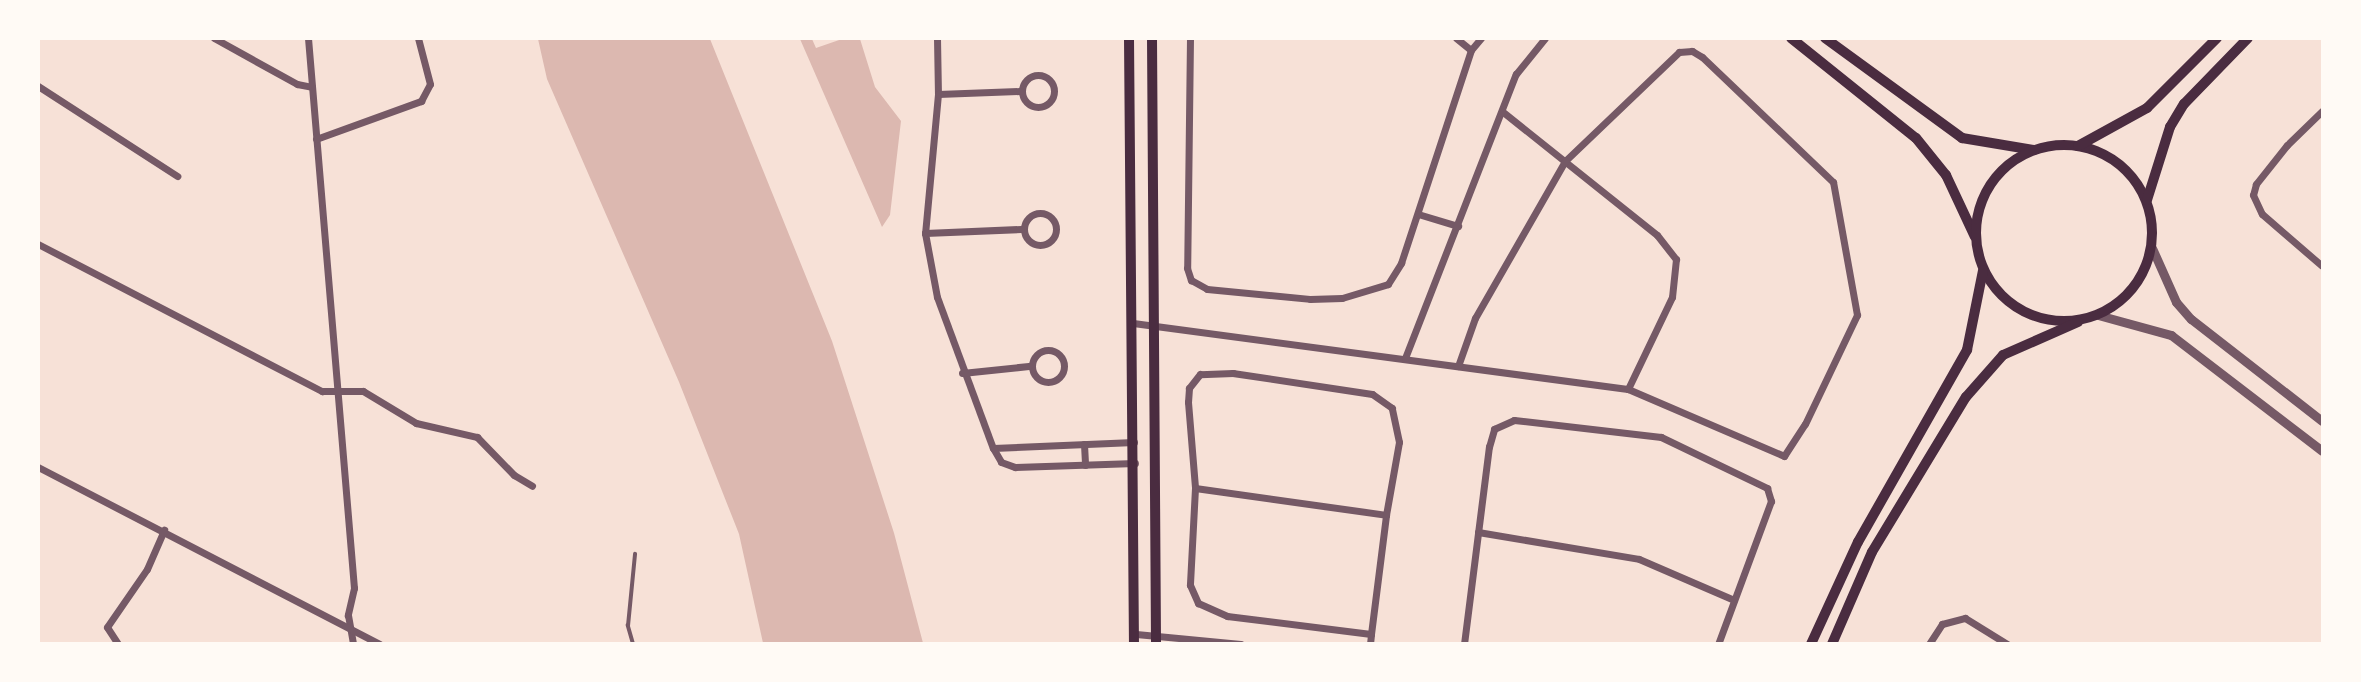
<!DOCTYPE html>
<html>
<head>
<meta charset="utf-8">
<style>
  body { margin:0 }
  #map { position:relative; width:2361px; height:682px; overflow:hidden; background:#f7e1d7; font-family:"Public Sans",sans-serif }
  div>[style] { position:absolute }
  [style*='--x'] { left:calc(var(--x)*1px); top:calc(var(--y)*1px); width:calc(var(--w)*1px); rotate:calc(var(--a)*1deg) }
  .water>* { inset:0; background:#dcb8b0 }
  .service>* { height:3.5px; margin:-1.75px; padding:0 1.75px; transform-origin:1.75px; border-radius:1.75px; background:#755966 }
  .minor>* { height:7px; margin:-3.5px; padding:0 3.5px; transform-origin:3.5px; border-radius:3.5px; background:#755966 }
  .minor>.ring { margin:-3.5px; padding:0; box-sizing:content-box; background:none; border:7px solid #755966; border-radius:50% }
  .tertiary>* { height:9px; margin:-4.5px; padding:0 4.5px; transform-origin:4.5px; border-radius:4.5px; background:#755966 }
  .secondary>* { height:10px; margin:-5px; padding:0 5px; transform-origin:5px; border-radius:5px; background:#4a2c40 }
  .primary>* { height:10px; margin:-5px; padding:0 5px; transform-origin:5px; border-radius:5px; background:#4a2c40 }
  .primary>.ring { margin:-5px; padding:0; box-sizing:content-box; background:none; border:10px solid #4a2c40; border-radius:50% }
  span { translate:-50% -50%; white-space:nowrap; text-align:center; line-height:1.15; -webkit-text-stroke:6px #fffaf5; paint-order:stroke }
  .frame { position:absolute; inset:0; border:40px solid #fffaf5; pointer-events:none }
</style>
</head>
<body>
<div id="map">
  <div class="water">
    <i style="clip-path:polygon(538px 39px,710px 39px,832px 341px,894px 533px,923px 643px,763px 643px,739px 534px,679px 382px,547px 79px)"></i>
    <i style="clip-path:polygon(800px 39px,812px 39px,816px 48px,842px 39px,860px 39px,875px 87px,901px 121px,890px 215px,882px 227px)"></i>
  </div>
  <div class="service">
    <i style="--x:633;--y:644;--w:19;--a:-106"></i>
    <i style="--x:628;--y:626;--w:72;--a:-84.4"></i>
  </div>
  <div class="minor">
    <i style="--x:214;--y:38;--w:95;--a:29"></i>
    <i style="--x:297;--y:84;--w:15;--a:11"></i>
    <i style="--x:308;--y:38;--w:552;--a:85.22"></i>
    <i style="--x:354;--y:588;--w:28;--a:103"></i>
    <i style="--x:348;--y:615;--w:29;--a:80"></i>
    <i style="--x:937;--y:38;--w:56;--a:89"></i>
    <i style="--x:938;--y:94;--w:140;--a:95.3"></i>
    <i style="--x:925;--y:233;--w:65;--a:79.4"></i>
    <i style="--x:937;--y:297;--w:161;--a:69.7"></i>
    <i style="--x:1190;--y:38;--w:230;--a:90.7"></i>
    <i style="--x:1187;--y:268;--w:13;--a:72"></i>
    <i style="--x:1191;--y:280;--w:18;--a:29"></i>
    <i style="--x:1207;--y:289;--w:103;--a:5.5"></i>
    <i style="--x:1310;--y:299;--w:32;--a:-2"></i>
    <i style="--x:1342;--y:298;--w:48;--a:-16.9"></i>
    <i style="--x:1388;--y:284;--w:25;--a:-58"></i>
    <i style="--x:1401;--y:263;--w:224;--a:-71.8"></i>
    <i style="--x:1471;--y:50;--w:16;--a:-50"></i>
    <i style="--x:1456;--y:38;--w:19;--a:39"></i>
    <i class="ring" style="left:1022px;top:75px;width:25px;height:25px"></i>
    <i style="--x:38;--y:86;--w:166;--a:32.9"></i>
    <i style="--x:938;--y:94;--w:82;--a:-2.1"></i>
    <i style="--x:2322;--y:111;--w:49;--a:135.8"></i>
    <i style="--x:2287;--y:145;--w:50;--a:128.5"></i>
    <i style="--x:2256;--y:184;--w:11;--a:105"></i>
    <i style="--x:2253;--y:195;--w:21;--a:65"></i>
    <i style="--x:2262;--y:214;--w:79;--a:40.9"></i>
    <i style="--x:1503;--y:112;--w:197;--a:38.6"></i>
    <i style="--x:1657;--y:235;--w:31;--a:52"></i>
    <i style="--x:1676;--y:259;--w:38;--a:96"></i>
    <i style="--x:1672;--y:297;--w:102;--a:115.6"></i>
    <i style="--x:316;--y:139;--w:112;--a:-19.9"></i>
    <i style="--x:421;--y:101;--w:19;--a:-62"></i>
    <i style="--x:430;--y:84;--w:48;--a:-104.6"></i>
    <i class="ring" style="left:1024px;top:213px;width:25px;height:25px"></i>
    <i style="--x:1418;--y:214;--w:42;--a:16.7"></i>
    <i style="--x:925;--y:233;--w:96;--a:-2.4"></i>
    <i style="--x:38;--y:244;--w:320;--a:27.4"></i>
    <i style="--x:322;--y:391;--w:41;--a:0"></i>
    <i style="--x:363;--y:391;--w:62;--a:31.1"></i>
    <i style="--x:416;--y:423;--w:63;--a:12.9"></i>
    <i style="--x:477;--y:437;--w:53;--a:45.8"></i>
    <i style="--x:514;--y:475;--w:21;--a:31"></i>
    <i style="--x:1133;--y:323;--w:499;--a:7.6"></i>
    <i style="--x:1628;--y:389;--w:170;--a:23.2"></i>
    <i style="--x:1784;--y:456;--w:38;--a:-57"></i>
    <i style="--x:1805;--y:424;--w:121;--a:-64.5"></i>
    <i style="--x:1857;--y:315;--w:135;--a:-100.2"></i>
    <i style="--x:1833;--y:182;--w:181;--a:-136.3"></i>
    <i style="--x:1702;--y:57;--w:12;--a:-149"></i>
    <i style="--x:1692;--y:51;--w:13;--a:176"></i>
    <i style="--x:1679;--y:52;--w:158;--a:136.3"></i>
    <i style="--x:1565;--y:161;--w:181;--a:119.8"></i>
    <i style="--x:1475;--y:318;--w:51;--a:109.5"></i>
    <i class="ring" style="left:1032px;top:350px;width:25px;height:25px"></i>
    <i style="--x:1405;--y:358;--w:305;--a:-68.7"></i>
    <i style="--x:1516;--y:74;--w:46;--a:-51.1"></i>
    <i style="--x:962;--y:373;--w:67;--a:-6"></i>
    <i style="--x:1134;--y:442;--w:141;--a:177.6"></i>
    <i style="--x:993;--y:448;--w:16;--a:60"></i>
    <i style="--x:1001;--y:462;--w:15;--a:20"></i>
    <i style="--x:1015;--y:467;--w:120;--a:-1.9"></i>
    <i style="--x:1084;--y:444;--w:21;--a:87"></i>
    <i style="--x:38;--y:467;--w:385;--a:27.4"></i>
    <i style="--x:1195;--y:488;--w:193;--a:8"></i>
    <i style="--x:1478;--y:532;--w:163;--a:9.5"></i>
    <i style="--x:1639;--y:559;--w:101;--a:23.3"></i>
    <i style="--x:1136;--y:634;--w:105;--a:5.4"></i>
    <i style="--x:118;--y:644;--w:20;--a:-123"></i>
    <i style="--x:107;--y:627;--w:70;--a:-55.4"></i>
    <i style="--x:147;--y:569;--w:43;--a:-66.4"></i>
    <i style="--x:1370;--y:644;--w:10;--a:-84"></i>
    <i style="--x:1371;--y:634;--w:120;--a:-82.8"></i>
    <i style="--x:1386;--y:515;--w:74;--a:-79.9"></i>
    <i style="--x:1399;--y:442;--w:35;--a:-102"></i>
    <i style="--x:1392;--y:408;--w:24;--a:-145"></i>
    <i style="--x:1372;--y:394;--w:141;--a:-171.4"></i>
    <i style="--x:1233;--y:373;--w:33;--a:178"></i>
    <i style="--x:1200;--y:374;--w:18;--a:128"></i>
    <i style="--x:1189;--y:388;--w:14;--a:94"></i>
    <i style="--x:1188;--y:402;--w:86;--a:85.3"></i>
    <i style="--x:1195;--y:488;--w:97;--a:93"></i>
    <i style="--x:1190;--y:585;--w:20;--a:66"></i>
    <i style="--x:1198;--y:603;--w:32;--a:24"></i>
    <i style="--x:1227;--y:616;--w:145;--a:7.1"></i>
    <i style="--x:1464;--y:644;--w:199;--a:-82.8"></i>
    <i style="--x:1489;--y:447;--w:19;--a:-74"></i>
    <i style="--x:1494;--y:429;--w:22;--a:-24"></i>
    <i style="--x:1514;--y:420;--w:148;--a:6.6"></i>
    <i style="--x:1661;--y:437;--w:118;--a:25.7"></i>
    <i style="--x:1767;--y:488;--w:14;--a:73"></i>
    <i style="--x:1771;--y:501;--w:153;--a:110.3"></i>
    <i style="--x:1929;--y:644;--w:24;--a:-57"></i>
    <i style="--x:1942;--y:624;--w:24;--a:-15"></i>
    <i style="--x:1965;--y:618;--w:49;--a:31.8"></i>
  </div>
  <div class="tertiary">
    <i style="--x:2152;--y:248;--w:59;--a:66"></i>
    <i style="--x:2176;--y:302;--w:23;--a:49"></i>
    <i style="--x:2191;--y:319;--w:166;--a:37.9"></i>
    <i style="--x:2098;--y:315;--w:76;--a:15.3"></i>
    <i style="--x:2171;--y:335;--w:190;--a:37.5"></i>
  </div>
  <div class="secondary">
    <i style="--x:1129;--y:38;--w:606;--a:89.53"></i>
    <i style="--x:1152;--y:38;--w:606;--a:89.62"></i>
    <i style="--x:1791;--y:38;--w:160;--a:38.7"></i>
    <i style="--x:1916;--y:138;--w:48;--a:51"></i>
    <i style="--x:1946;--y:175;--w:68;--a:64.9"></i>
    <i style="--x:1825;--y:38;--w:170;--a:36.1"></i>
    <i style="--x:1962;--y:138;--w:73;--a:9.5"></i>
  </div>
  <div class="primary">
    <i class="ring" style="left:1976px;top:145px;width:166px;height:166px"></i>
    <i style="--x:2078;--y:146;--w:79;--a:-28.8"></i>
    <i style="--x:2147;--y:108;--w:99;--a:-45"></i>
    <i style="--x:2147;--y:200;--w:77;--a:-72.5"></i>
    <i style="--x:2170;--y:127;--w:27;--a:-59"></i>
    <i style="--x:2184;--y:104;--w:92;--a:-45.9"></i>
    <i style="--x:1811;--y:644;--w:112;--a:-65.3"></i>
    <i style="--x:1858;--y:542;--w:221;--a:-60.4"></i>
    <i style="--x:1967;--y:350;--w:81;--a:-78.6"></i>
    <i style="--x:1832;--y:644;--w:100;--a:-66.5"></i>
    <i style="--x:1872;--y:552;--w:181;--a:-58.8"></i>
    <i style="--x:1966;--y:397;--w:56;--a:-48.6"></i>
    <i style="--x:2003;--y:355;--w:82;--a:-23.7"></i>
  </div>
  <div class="frame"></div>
</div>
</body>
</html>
